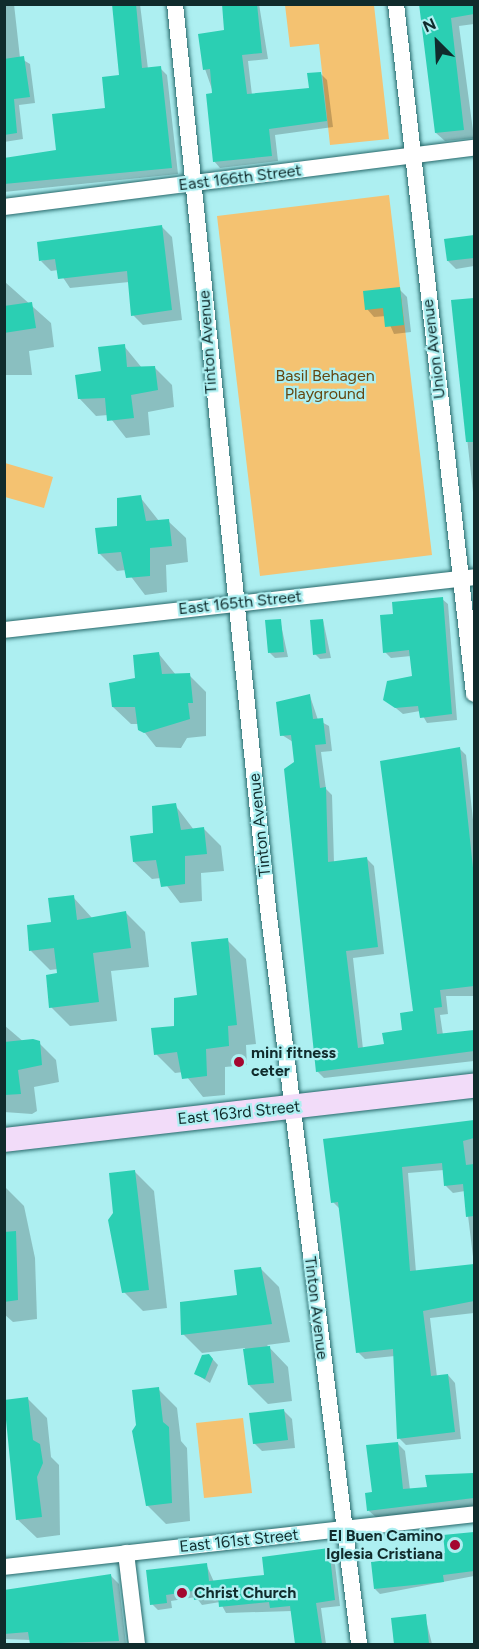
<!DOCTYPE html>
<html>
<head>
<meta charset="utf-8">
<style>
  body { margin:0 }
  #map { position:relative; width:479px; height:1649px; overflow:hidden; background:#adeff1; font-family:Figtree,sans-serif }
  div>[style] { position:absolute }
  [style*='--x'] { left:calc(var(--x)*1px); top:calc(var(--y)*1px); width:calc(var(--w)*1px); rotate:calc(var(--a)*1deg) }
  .green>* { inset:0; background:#f4c271 }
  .shadow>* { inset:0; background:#0003 }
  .building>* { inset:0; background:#2bcfb3 }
  .roads { filter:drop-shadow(0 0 2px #26686a) drop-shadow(0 0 2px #26686a) }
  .minor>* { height:16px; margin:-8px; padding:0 8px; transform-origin:8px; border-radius:8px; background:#fff }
  .secondary>* { height:24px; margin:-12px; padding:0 12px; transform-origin:12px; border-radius:12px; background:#f2dcf9 }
  .dots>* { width:16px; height:16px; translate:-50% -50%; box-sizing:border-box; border:3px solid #adeff1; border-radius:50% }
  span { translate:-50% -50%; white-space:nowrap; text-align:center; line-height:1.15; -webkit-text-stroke:4.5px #adeff1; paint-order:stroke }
  .street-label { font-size:16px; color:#102b2c }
  .park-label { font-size:16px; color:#644711 }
  .poi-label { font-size:16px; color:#102b2c; font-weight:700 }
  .left { translate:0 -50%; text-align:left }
  .right { translate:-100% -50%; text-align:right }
  .frame { position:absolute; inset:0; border:6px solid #102b2c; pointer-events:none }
  .north { position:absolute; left:407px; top:12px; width:60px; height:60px; -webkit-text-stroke:4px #adeff1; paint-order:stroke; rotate:336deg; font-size:16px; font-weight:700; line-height:24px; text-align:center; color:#102b2c }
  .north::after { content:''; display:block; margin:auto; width:21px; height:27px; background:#102b2c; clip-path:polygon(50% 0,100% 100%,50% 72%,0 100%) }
</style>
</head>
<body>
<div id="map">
  <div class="green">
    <i style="clip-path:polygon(285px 5px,374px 5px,389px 139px,330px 145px,319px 44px,290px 47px)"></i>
    <i style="clip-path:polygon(389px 195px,432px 555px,260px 576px,217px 216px)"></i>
    <i style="clip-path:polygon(5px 463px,53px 477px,44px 508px,5px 497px)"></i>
    <i style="clip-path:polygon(243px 1418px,252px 1493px,204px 1498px,196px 1423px)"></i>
  </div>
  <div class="shadow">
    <i style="clip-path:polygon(4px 4px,14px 4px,20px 58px,30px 64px,35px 103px,19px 105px,23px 139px,4px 142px)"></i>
    <i style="clip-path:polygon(113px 4px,140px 4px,148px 69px,160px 68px,167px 75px,178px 174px,4px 192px,4px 159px,58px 152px,107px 109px,121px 77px)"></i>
    <i style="clip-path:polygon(259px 4px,268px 59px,248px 61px,252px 95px,311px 90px,320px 73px,327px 80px,333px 127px,275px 135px,278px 161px,220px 168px,214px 161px,214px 95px,205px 69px,226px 31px,223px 5px)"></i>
    <i style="clip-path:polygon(421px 4px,474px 4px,474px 24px,459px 26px,474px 138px,445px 141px,436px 133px)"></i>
    <i style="clip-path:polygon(162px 227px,172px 237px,182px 320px,143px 325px,133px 315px,129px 282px,70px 288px,58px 270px,51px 271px,41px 261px)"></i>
    <i style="clip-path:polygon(474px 237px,474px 266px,456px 269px,448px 261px,446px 240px)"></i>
    <i style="clip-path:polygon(5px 282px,51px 323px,54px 347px,29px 351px,32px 375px,4px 375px)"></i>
    <i style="clip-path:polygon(399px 289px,407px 297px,411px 332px,394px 334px,386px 316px,374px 317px,367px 309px)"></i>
    <i style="clip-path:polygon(474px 299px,474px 501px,452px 302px)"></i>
    <i style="clip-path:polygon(124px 346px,142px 368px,154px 367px,172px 385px,174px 407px,148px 412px,150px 435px,126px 438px,108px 415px,96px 416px,79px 398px)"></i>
    <i style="clip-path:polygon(140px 497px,159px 521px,168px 521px,186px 538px,188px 562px,166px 565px,167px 592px,145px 595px,126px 570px,117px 571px,99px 553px)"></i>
    <i style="clip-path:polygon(442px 599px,448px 604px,457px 720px,427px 723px,420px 711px,403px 714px,385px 699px,413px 678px,411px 656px,391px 658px,385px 652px,395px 615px)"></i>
    <i style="clip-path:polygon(280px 620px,288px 657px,275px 658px,270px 653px)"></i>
    <i style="clip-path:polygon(323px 620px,331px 658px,320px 659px,315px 654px)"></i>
    <i style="clip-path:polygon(158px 653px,176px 675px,189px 675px,206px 692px,206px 736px,187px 738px,181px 748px,156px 747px,138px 724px,131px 724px,113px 707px)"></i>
    <i style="clip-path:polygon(310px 696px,318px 720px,329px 726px,332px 751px,321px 752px,326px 789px,332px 795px,334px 863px,367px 859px,374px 866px,384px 954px,353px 958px,363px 1049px,385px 1046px,404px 1032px,415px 1012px,459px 748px,466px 755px,474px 829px,474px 996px,446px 996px,448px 1014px,440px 1015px,443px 1035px,474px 1032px,474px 1061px,324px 1078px,317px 1071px,285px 769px,295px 763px,293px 742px,282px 735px)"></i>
    <i style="clip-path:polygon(175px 805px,194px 830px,204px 829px,221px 846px,224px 871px,201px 873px,202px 901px,180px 903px,161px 878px,152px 879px,134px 862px)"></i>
    <i style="clip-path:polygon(73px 897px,93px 919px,126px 913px,145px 932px,149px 967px,111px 971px,117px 1021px,70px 1026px,51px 1007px,58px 969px,50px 970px,31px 951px)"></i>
    <i style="clip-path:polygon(227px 940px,246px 959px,256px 1044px,246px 1045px,247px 1065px,225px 1067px,225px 1095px,203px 1097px,183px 1072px,175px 1073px,156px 1054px,199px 997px)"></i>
    <i style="clip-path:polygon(4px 1025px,25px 1043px,39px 1043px,56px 1060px,59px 1082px,34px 1087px,37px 1111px,32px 1114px,4px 1112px)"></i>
    <i style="clip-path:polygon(evenodd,474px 1122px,474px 1313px,430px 1318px,437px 1377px,448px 1375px,455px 1383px,461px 1439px,406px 1445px,399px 1438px,395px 1356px,365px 1359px,358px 1352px,340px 1209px,333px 1202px,324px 1140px,474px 1122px,444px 1170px,446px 1186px,453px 1193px,465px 1191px,474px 1265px,416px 1272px,408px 1173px,444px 1170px)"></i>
    <i style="clip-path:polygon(135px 1172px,154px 1191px,167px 1308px,143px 1311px,124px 1292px)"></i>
    <i style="clip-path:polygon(5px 1187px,24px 1206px,35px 1258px,37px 1319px,13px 1322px,4px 1314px)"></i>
    <i style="clip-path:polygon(260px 1268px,279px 1287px,290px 1342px,267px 1345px,288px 1367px,292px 1401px,268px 1404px,249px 1385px,245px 1348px,202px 1353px,183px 1334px,239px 1297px)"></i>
    <i style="clip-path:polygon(209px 1355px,218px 1365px,210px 1383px,196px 1374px)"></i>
    <i style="clip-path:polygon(158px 1389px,177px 1408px,181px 1441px,187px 1448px,190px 1521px,166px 1524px,147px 1505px,133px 1432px)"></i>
    <i style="clip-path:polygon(28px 1399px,47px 1418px,51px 1457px,59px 1465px,60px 1535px,37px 1538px,17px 1519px)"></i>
    <i style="clip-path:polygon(284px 1411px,292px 1419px,295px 1448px,262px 1451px,254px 1443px)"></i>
    <i style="clip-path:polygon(397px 1443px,405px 1451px,410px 1490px,428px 1488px,427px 1476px,474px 1474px,474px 1508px,377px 1518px,369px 1511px,373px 1493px)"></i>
    <i style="clip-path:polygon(474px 1534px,474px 1576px,380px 1594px,375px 1589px,447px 1555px,445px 1537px)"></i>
    <i style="clip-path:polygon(328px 1550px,334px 1556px,340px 1606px,321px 1608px,326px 1644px,296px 1644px,292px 1611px,226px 1613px,220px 1602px,202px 1605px,196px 1597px,171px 1601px,172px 1608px,158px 1610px,152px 1604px,206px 1564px,214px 1582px,266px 1576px)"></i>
    <i style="clip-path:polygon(111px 1576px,119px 1584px,126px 1644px,31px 1644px,31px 1640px,4px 1639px,4px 1591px)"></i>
    <i style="clip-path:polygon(425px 1616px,432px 1644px,394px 1644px,393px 1619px)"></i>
  </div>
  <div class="building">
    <i style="clip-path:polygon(112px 4px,136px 4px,142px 68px,161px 66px,172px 168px,4px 184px,4px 158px,56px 150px,52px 114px,105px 108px,102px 77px,119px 75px)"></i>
    <i style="clip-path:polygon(222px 4px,257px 4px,262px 53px,242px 55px,247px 94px,309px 88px,307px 73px,321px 72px,327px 121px,269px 129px,272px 156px,213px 162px,206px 94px,212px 93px,210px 69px,203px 70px,198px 34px,224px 30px)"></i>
    <i style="clip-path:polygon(419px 4px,474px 4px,474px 14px,451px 18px,464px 130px,435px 133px)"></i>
    <i style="clip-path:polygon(24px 56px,30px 97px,14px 99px,17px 133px,4px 135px,4px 59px)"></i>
    <i style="clip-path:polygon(162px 225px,172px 310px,131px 316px,127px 271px,58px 279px,55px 259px,39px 261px,37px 242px)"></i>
    <i style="clip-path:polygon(474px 235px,474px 258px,447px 261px,444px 239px)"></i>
    <i style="clip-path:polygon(400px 287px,404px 325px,385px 327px,383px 308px,365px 310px,363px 291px)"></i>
    <i style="clip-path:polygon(474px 298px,474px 442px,466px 442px,451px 300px)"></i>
    <i style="clip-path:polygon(32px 302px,36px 328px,4px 333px,4px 306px)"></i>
    <i style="clip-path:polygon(125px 344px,127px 367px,155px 366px,158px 390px,131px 395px,134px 418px,107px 421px,105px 398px,78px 399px,75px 375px,101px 371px,98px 347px)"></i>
    <i style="clip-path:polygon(141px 495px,146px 521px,169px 519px,172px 546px,150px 548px,150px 576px,126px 578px,121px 552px,98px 554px,95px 528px,117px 526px,117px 498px)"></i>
    <i style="clip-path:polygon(443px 597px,452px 714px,420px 718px,418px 706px,395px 708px,383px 700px,387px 681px,412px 676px,409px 650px,383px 653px,380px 615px,393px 614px,392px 602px)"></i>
    <i style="clip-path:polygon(281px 619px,284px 652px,268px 653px,265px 620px)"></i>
    <i style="clip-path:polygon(323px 619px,326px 653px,313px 655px,310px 620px)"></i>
    <i style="clip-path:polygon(159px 652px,162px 674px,190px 673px,193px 703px,188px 703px,190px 719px,144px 733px,138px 730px,135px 707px,112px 707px,109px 683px,135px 678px,133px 655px)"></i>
    <i style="clip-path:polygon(310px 694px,313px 719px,323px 718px,326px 744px,315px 745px,320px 788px,326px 787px,328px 862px,367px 857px,378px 947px,346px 951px,358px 1048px,384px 1044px,382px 1033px,402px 1030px,400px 1013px,413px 1011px,380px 761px,460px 747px,474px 877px,474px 986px,440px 990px,442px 1007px,434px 1008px,437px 1034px,474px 1030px,474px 1051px,316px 1072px,284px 769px,294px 762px,291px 735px,280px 736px,276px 702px)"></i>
    <i style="clip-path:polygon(176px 803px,181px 830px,204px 827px,207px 854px,185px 856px,185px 884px,161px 887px,156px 860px,133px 862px,130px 836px,153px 833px,152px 806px)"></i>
    <i style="clip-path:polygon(74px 895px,77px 920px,126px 911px,131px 948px,93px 953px,99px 1002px,49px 1008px,46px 975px,57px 973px,54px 948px,29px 951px,27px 925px,51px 922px,48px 898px)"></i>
    <i style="clip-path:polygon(228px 938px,237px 1025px,228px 1026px,229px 1046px,206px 1049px,207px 1076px,182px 1079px,177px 1052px,154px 1055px,151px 1028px,174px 1026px,174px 998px,197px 995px,191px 942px)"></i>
    <i style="clip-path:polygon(33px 1039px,40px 1041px,42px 1065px,18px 1070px,21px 1094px,4px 1095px,4px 1042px)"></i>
    <i style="clip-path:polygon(474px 1120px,474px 1138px,463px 1141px,466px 1165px,474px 1164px,474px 1216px,466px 1217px,463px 1184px,444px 1186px,442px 1163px,402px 1167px,410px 1271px,474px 1264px,474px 1301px,423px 1311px,431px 1376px,448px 1374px,455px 1432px,397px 1439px,393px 1349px,356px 1353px,338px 1202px,331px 1203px,323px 1139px)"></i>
    <i style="clip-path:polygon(135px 1170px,149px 1290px,122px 1293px,108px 1220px,113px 1213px,109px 1173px)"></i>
    <i style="clip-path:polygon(16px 1231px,18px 1300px,4px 1302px,4px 1232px)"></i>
    <i style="clip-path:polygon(261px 1267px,272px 1324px,181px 1335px,180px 1302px,237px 1295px,234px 1270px)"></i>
    <i style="clip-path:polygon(270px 1346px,274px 1383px,248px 1385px,243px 1349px)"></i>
    <i style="clip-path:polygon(209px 1354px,213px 1359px,205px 1379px,194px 1374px,202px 1355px)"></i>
    <i style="clip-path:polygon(159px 1387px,163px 1422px,169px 1427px,172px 1503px,146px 1506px,132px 1431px,136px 1425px,132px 1390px)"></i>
    <i style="clip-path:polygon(28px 1397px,33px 1440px,40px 1444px,43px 1463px,37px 1477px,42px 1517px,16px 1520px,4px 1400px)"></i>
    <i style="clip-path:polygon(284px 1409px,288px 1440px,253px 1444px,249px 1413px)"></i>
    <i style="clip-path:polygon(398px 1442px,403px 1489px,427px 1487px,425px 1475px,474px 1473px,474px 1498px,367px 1511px,365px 1493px,372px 1492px,366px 1445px)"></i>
    <i style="clip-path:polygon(474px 1532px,474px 1571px,443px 1575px,444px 1582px,374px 1589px,371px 1562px,445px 1553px,443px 1535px)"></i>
    <i style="clip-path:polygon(329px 1548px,335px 1600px,316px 1603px,322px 1644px,295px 1644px,290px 1606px,270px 1608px,269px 1602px,219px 1607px,218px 1596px,194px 1600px,193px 1591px,166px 1595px,167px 1603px,150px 1605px,146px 1570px,207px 1563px,209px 1581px,264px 1575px,262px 1557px)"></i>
    <i style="clip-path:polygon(111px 1574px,119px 1641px,30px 1644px,28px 1632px,4px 1634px,4px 1590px)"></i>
    <i style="clip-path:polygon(426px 1614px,429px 1644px,394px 1644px,391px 1618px)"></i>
  </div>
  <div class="roads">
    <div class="minor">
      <i style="--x:175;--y:4;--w:909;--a:84.13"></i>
      <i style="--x:268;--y:908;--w:742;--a:82.95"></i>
      <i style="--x:396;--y:4;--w:694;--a:83.55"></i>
      <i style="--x:4;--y:207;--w:474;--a:-7.2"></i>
      <i style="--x:4;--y:630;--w:473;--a:-6.4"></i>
      <i style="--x:126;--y:1553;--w:92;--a:83.1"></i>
      <i style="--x:4;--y:1567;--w:473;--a:-6.4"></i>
    </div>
    <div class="secondary">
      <i style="--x:4;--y:1140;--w:473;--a:-6.6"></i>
    </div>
  </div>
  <div class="dots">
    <i style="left:239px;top:1062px;background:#a4072f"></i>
    <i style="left:455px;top:1545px;background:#a4072f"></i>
    <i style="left:182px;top:1593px;background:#a4072f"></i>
  </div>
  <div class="street-label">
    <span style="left:240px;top:178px;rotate:-7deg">East 166th Street</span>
    <span style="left:208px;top:342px;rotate:-94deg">Tinton Avenue</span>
    <span style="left:434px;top:349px;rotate:-97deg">Union Avenue</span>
    <span style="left:240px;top:603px;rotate:-6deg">East 165th Street</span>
    <span style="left:260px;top:825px;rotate:-96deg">Tinton Avenue</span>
    <span style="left:239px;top:1113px;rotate:-6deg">East 163rd Street</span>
    <span style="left:316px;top:1308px;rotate:83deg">Tinton Avenue</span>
    <span style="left:239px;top:1541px;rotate:-6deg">East 161st Street</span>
  </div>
  <div class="park-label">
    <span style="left:325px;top:385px">Basil Behagen<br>Playground</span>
  </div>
  <div class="poi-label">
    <span class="left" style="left:251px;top:1062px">mini fitness<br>ceter</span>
    <span class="right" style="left:443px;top:1545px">El Buen Camino<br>Iglesia Cristiana</span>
    <span class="left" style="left:194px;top:1593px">Christ Church</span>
  </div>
  <div class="frame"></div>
  <div class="north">N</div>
</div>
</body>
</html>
